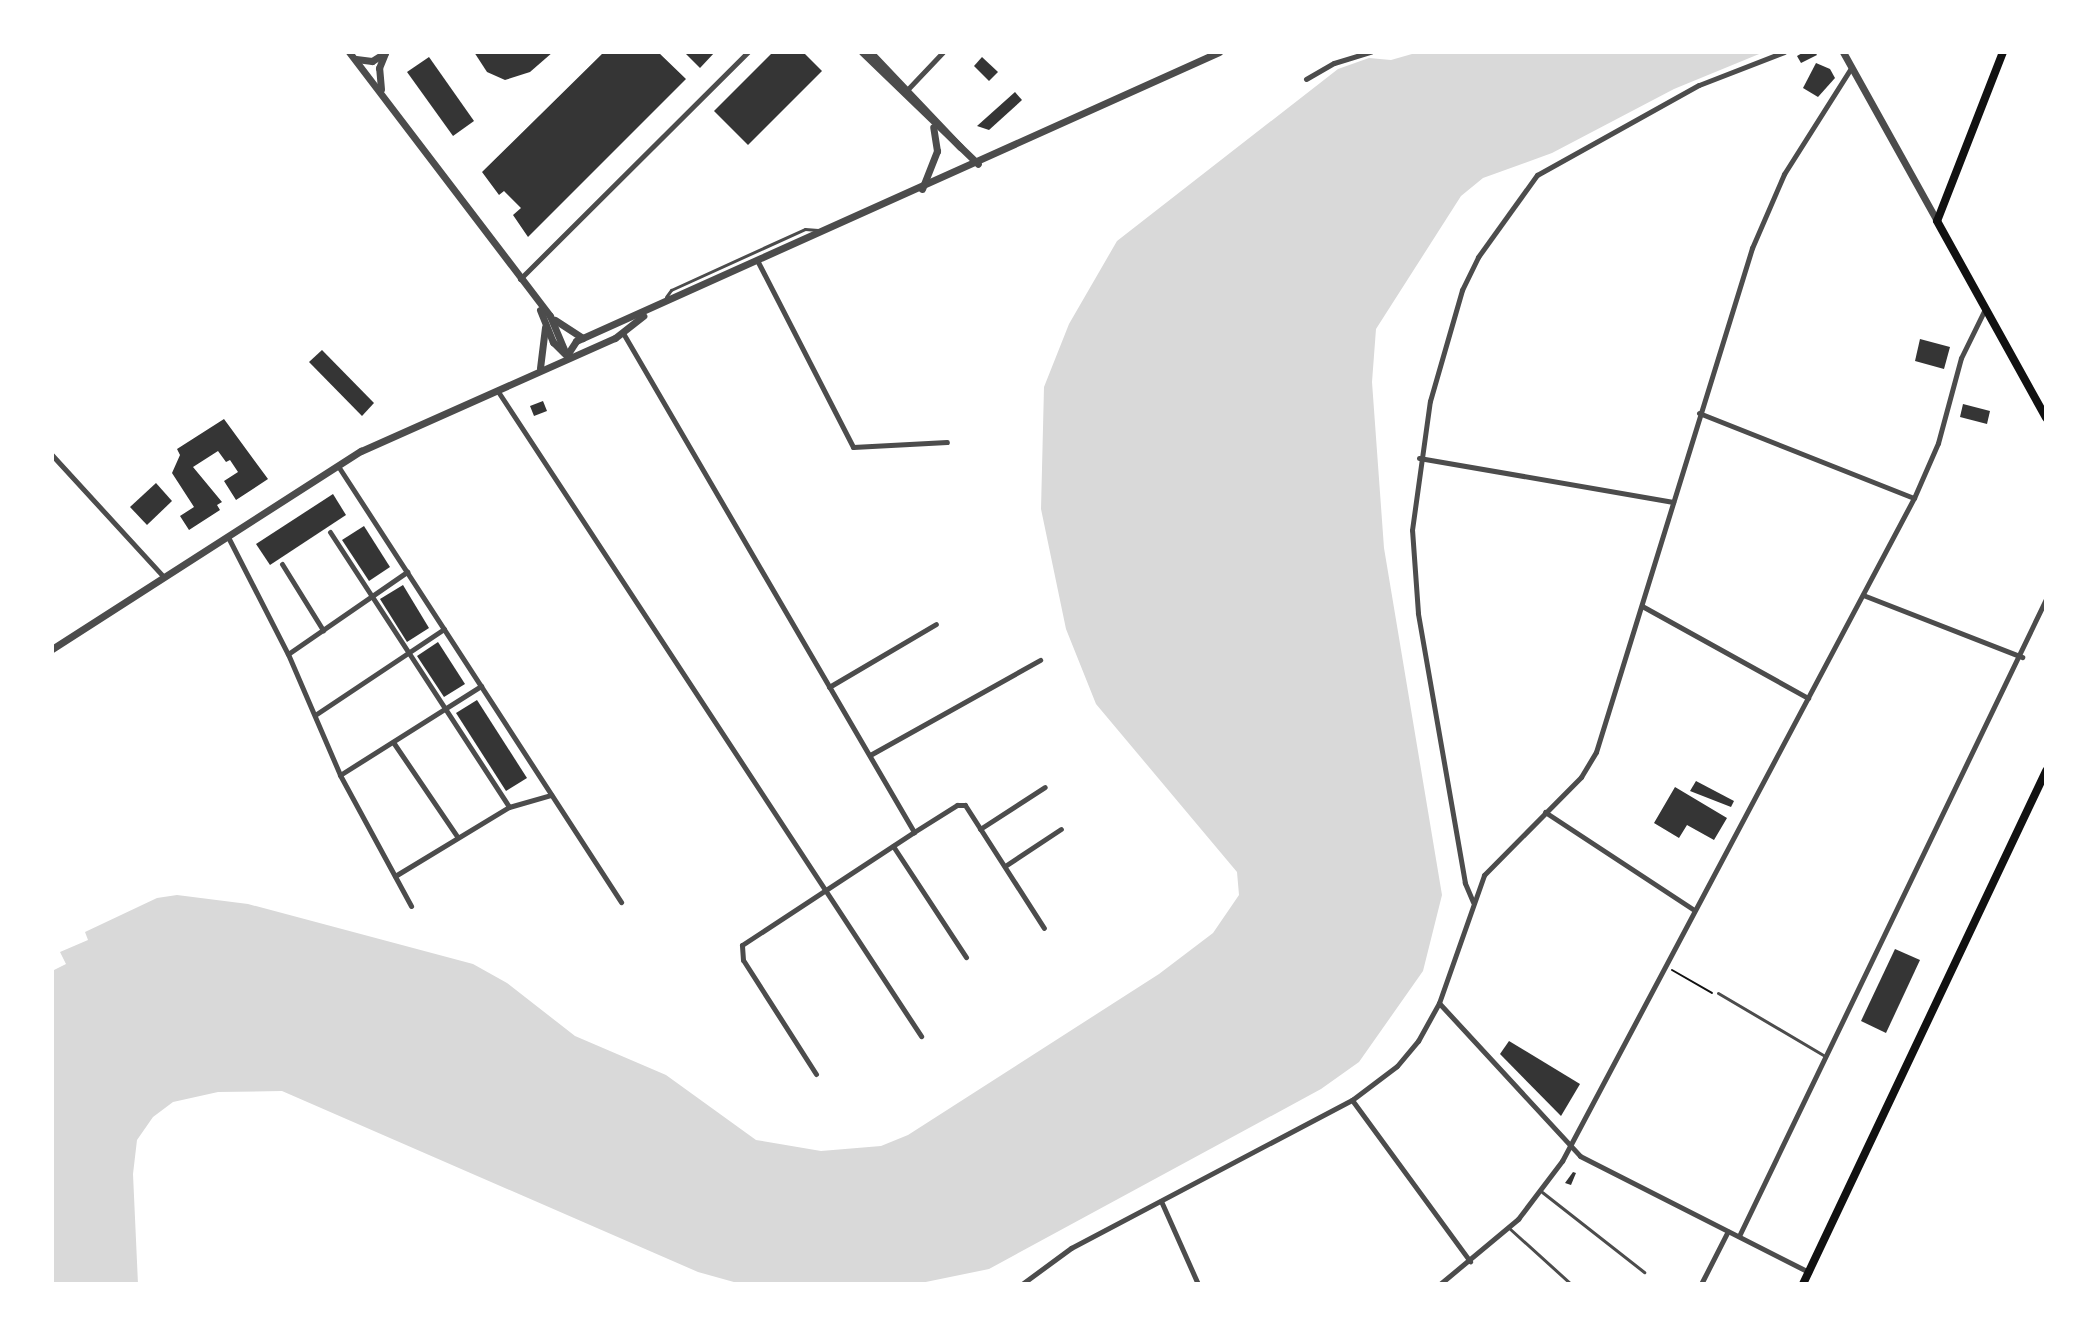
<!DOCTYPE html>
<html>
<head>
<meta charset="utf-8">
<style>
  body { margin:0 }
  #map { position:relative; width:2098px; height:1336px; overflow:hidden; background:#fff; font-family:"Libre Baskerville",serif }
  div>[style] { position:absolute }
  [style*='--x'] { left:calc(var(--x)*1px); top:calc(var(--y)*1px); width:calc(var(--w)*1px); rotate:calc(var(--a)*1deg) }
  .water>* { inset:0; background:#d9d9d9 }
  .building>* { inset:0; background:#353535 }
  .path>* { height:2px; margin:-1px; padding:0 1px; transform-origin:1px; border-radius:1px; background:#111 }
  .service>* { height:3px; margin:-1.5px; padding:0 1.5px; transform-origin:1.5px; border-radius:1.5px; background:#4c4c4c }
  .minor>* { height:5px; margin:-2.5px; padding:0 2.5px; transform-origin:2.5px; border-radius:2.5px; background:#4c4c4c }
  .tertiary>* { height:7px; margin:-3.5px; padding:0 3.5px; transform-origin:3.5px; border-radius:3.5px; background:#4c4c4c }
  .secondary>* { height:8px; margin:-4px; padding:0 4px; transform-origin:4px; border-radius:4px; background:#111 }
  span { translate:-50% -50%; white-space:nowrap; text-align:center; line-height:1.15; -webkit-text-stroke:6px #fff; paint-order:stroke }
  .frame { position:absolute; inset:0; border:54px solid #fff; pointer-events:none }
</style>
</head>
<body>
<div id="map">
  <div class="water">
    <i style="clip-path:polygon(1419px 52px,1764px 52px,1674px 89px,1552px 153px,1483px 178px,1461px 196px,1376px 329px,1372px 382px,1384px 548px,1442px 895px,1423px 971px,1359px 1062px,1321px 1089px,989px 1269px,916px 1284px,741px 1284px,698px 1272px,282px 1091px,218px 1092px,173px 1102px,153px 1117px,137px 1140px,133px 1174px,138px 1284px,52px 1284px,52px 971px,66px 964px,60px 952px,88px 940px,85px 932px,157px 898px,177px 895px,248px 904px,473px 964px,507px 983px,575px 1036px,666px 1075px,756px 1140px,821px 1151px,881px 1146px,908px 1135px,1159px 974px,1213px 933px,1239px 895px,1237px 872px,1096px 704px,1066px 629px,1041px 509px,1044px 387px,1069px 324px,1117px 241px,1338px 69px,1369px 58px,1391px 60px)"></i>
  </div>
  <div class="building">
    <i style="clip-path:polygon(474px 52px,553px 52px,530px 72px,505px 80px,487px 72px)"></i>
    <i style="clip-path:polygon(604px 52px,658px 52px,686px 79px,528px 237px,513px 215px,521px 208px,504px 191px,499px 195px,482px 172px)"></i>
    <i style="clip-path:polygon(684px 52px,715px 52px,700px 68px)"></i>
    <i style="clip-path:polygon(773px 52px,803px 52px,822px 71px,748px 145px,714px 111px)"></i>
    <i style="clip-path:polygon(1804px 52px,1815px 52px,1817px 55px,1801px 63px,1797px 56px)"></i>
    <i style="clip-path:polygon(429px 57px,474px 121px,453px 136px,407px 72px)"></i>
    <i style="clip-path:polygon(982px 57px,998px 72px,989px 81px,974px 66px)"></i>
    <i style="clip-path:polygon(1816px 63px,1830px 69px,1835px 78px,1818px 97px,1803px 88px)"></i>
    <i style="clip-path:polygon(1015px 92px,1022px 100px,989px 130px,977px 126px)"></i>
    <i style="clip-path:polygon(1920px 339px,1950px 347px,1944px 369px,1915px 361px)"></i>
    <i style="clip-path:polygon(322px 350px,374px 403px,362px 416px,309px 362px)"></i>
    <i style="clip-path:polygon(543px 401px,547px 411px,534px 416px,530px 406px)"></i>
    <i style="clip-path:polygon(1963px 404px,1990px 411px,1987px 424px,1960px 417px)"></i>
    <i style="clip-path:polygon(224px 419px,268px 479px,236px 500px,224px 481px,238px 472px,230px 460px,226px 462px,218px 451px,193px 467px,222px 502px,217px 505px,220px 510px,189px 530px,180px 516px,194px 507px,172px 473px,180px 455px,177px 449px)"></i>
    <i style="clip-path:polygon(156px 483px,172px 501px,147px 525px,130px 507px)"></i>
    <i style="clip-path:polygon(333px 494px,346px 515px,270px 565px,256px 544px)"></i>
    <i style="clip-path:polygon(364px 526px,390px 567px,369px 581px,342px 540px)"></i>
    <i style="clip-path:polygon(403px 585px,429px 628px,407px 642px,380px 599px)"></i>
    <i style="clip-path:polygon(438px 642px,465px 684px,444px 697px,417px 656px)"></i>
    <i style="clip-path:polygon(477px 700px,527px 778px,506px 791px,456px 713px)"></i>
    <i style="clip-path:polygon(1696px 781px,1734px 801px,1731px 807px,1690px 791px)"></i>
    <i style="clip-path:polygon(1675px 787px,1727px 818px,1714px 840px,1687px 825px,1679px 838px,1654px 823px)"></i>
    <i style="clip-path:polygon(1895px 949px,1920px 960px,1886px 1033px,1861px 1021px)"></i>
    <i style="clip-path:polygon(1509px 1041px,1580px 1084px,1561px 1116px,1500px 1054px)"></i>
    <i style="clip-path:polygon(1573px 1172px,1576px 1173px,1571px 1185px,1565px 1183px)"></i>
  </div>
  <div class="path">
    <i style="--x:1672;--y:970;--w:46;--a:29.9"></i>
  </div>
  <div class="service">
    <i style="--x:666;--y:297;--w:9;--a:-54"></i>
    <i style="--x:671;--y:290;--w:147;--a:-24.5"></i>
    <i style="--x:805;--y:229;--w:13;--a:4"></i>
    <i style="--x:1718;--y:993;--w:124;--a:30.5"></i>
    <i style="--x:1542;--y:1192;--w:130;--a:38.1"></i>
    <i style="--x:1509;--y:1228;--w:84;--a:42.1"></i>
  </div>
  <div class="minor">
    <i style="--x:1306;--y:79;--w:32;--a:-30"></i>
    <i style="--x:1334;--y:63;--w:38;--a:-17"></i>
    <i style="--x:907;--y:90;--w:52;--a:-46.5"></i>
    <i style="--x:758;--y:262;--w:208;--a:62.8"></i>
    <i style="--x:853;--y:447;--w:94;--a:-3"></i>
    <i style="--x:520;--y:279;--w:322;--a:-44.9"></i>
    <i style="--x:623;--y:333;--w:578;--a:59.75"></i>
    <i style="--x:497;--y:390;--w:773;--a:56.72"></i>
    <i style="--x:1699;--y:413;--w:231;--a:21.6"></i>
    <i style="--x:52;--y:455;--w:164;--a:47.5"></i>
    <i style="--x:1419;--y:458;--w:258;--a:9.8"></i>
    <i style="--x:338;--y:466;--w:520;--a:57.01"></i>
    <i style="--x:330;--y:532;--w:328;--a:56.9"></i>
    <i style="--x:228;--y:537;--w:131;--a:62.9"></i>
    <i style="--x:288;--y:654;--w:132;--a:66.7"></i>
    <i style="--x:340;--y:775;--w:149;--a:61.5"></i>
    <i style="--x:282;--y:564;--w:78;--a:58.2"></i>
    <i style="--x:1863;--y:595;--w:171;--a:21.3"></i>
    <i style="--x:1642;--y:606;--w:190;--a:29"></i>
    <i style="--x:288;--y:654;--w:145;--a:-34.6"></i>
    <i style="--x:829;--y:687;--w:124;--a:-30.5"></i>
    <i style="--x:315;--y:715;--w:155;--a:-33.7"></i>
    <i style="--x:393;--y:742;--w:114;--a:55.8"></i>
    <i style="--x:870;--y:755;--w:195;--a:-29.2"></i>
    <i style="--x:340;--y:775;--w:167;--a:-32.3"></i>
    <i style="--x:1545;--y:812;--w:178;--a:33.3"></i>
    <i style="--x:980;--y:829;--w:77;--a:-32.9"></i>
    <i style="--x:893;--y:846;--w:133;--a:56.7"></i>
    <i style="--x:1005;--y:866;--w:67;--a:-33.5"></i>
    <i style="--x:395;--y:876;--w:133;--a:-31.2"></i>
    <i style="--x:509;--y:807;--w:44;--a:-15.9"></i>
    <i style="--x:1473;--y:902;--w:21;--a:-113"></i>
    <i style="--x:1465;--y:883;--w:274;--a:-99.9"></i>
    <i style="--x:1418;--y:613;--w:83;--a:-94.1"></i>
    <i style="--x:1412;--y:530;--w:130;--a:-82.1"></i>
    <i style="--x:1430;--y:401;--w:116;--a:-73.9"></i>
    <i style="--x:1462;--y:290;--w:37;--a:-64"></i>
    <i style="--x:1478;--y:257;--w:101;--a:-54.3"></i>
    <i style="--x:1537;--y:175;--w:185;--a:-29.1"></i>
    <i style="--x:1699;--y:85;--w:91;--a:-21.2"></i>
    <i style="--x:1439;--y:1003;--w:208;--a:47.3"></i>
    <i style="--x:1580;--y:1156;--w:257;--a:26.9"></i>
    <i style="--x:816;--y:1074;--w:135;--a:-122.6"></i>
    <i style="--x:743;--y:960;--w:15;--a:-94"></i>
    <i style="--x:742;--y:945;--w:206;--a:-33.3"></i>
    <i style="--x:914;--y:832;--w:51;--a:-32.1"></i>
    <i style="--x:957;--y:805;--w:8;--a:0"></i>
    <i style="--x:965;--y:805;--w:146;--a:57.3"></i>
    <i style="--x:1352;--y:1100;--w:200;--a:53.8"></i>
    <i style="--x:1161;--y:1201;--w:91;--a:66"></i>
    <i style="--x:1739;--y:1236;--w:707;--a:-64.27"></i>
    <i style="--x:1022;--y:1284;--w:61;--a:-36.3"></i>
    <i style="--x:1071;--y:1248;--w:318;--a:-27.8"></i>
    <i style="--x:1352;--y:1100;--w:56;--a:-37.1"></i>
    <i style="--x:1397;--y:1066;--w:33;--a:-50"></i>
    <i style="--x:1418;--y:1041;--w:43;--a:-61.1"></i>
    <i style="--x:1439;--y:1003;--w:136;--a:-70.6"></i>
    <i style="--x:1484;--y:875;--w:138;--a:-45.3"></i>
    <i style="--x:1581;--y:777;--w:29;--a:-59"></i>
    <i style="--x:1596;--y:752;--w:528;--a:-72.8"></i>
    <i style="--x:1752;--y:248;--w:81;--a:-66.6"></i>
    <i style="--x:1784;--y:174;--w:125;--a:-57.7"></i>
    <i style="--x:1440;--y:1284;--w:102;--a:-39.8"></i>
    <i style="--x:1518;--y:1219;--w:73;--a:-52.8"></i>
    <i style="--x:1562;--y:1161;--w:751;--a:-62.04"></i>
    <i style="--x:1914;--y:498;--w:60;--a:-66.4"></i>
    <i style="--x:1938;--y:443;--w:88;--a:-74.9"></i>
    <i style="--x:1961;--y:358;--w:55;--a:-63.9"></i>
    <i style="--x:1701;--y:1284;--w:59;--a:-63"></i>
  </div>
  <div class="tertiary">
    <i style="--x:349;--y:52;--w:332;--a:52.7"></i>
    <i style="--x:550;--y:316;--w:41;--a:67.2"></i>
    <i style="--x:862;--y:52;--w:161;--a:44"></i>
    <i style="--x:870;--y:52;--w:131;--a:46.5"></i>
    <i style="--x:1843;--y:52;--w:193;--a:60.9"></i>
    <i style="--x:356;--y:59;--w:16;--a:7"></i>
    <i style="--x:372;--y:61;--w:15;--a:-32"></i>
    <i style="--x:381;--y:89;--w:21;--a:-95"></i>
    <i style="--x:379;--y:68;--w:16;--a:-68"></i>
    <i style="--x:922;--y:189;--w:41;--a:-68.5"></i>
    <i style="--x:937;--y:151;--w:24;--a:-99"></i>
    <i style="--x:540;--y:310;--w:35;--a:68"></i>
    <i style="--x:553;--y:342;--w:17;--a:45"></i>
    <i style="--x:555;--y:320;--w:33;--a:33"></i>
    <i style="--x:567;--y:355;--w:17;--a:-57"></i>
    <i style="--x:576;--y:341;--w:705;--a:-24.2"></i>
    <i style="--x:540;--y:368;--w:41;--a:-83"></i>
    <i style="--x:52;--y:649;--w:367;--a:-32.7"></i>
    <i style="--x:361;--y:451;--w:278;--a:-24"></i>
    <i style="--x:615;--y:338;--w:36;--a:-38"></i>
  </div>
  <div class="secondary">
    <i style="--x:2003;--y:52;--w:181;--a:111.3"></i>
    <i style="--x:1937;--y:221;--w:225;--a:61"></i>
    <i style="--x:1803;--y:1284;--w:568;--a:-64.65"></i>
  </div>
  <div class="frame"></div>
</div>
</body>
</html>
